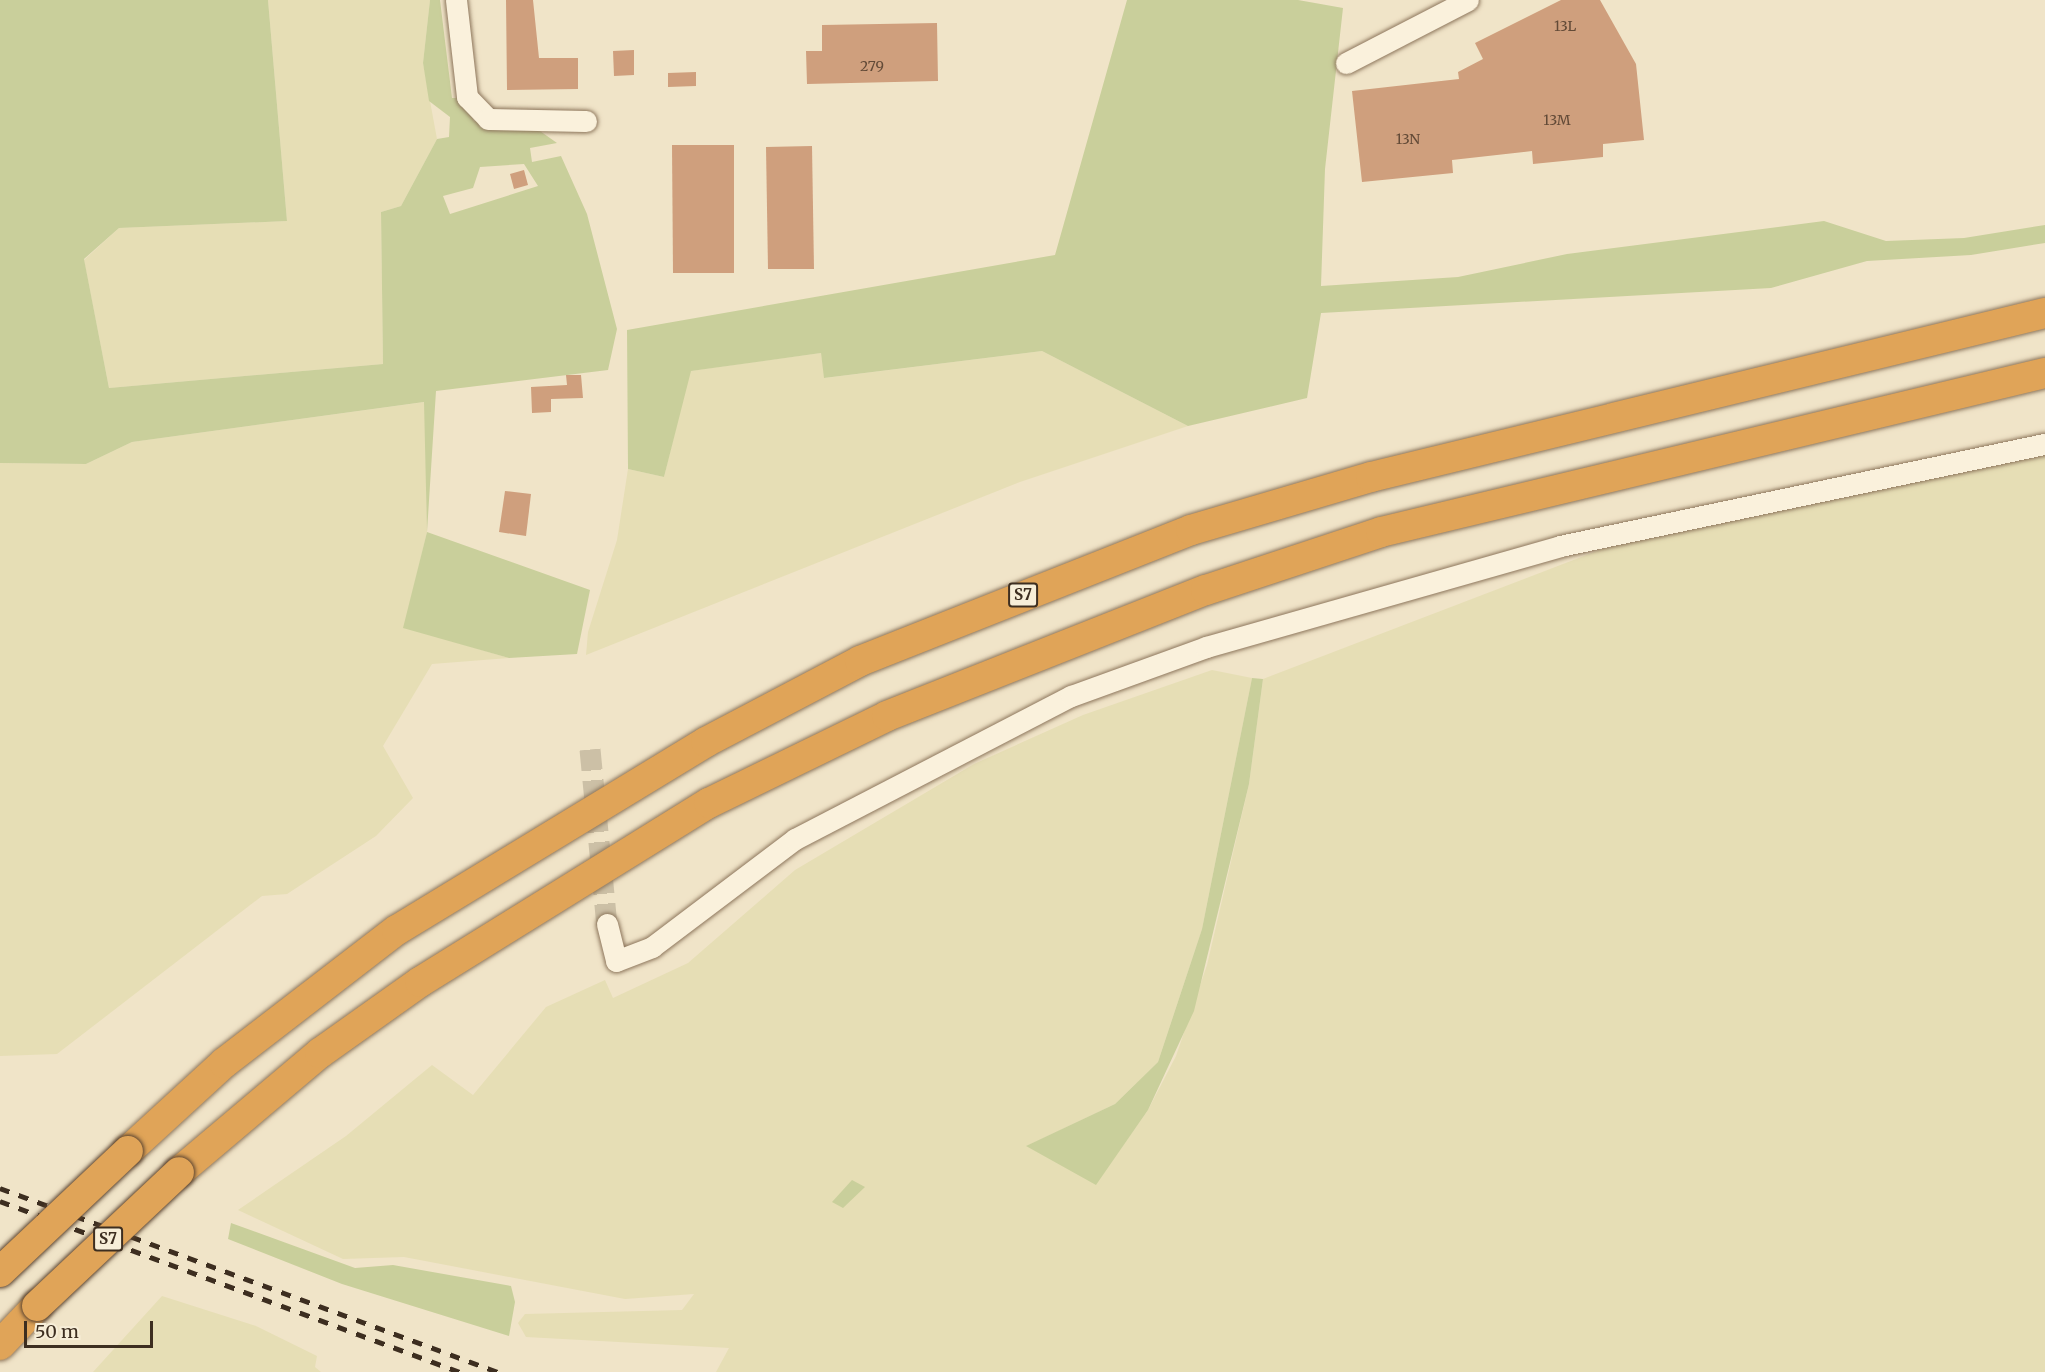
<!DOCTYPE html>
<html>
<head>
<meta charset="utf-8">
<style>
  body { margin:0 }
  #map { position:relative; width:2045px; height:1372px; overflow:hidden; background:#f0e4c8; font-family:Merriweather,serif }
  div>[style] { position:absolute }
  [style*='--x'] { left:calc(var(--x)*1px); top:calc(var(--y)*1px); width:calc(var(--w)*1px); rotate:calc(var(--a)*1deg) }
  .farmland>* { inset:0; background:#e6deb5 }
  .green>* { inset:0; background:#c9cf9b }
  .building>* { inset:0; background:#cf9f7d }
  .minor-tunnel>* { height:21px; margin-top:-10.5px; transform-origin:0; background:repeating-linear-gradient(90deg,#ccc0a6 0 21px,transparent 0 31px) }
  .roads { filter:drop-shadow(0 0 2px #8d765c) drop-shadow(0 0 2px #8d765c) }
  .minor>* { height:21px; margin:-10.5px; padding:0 10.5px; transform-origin:10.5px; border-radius:10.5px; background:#faf1dc }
  .highway>* { height:30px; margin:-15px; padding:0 15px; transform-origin:15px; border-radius:15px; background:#e0a458 }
  .rail>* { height:4.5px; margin-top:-2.25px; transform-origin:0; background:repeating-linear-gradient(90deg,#3d2e20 0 10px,transparent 0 20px) }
  .bridges { filter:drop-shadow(0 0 2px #5b4430) drop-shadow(0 0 2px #5b4430) }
  .highway-bridge>* { height:30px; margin:-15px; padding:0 15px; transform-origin:15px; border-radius:15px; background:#e0a458 }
  span { translate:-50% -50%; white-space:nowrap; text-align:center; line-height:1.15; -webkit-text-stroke:6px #f7eed8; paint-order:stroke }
  .number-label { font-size:14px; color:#624a37 }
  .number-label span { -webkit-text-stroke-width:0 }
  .shield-label span { padding:2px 4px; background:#f7eed8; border:2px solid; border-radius:4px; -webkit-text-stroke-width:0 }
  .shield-label { font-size:15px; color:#3d2e20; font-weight:700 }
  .scale { position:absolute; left:24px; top:1321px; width:129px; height:27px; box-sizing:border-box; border:3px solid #3d2e20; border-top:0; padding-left:8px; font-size:18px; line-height:21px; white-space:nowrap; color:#3d2e20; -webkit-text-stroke:4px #f7eed8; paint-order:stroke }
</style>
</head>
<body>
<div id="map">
  <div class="farmland">
    <i style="clip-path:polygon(268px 0,430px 0,423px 63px,437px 139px,401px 206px,381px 212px,383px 364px,109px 388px,84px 260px,119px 228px,287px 221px)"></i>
    <i style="clip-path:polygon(1042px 351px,1188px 426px,1020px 482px,586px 655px,588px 632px,617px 540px,628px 469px,664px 477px,690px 371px,821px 353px,825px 378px)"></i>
    <i style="clip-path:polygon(425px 402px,427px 532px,404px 627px,509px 658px,432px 664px,383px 746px,413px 798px,376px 836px,287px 894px,262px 896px,57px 1054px,0 1056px,0 463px,86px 464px,132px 442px)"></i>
    <i style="clip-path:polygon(2045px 453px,2045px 1372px,716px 1372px,729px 1348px,526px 1337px,518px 1323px,525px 1314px,682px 1310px,694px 1294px,625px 1299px,404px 1257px,343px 1259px,238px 1210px,346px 1136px,432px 1065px,473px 1095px,546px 1007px,605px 980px,613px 998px,688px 963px,795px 870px,974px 764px,1083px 715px,1212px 670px,1252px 678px,1202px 929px,1158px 1062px,1115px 1104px,1027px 1146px,1096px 1184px,1148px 1110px,1176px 1056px,1207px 965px,1249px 784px,1263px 679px,1610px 546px)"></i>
    <i style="clip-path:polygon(162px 1296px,256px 1326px,317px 1356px,315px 1367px,321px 1372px,93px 1372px)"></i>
  </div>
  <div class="green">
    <i style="clip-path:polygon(evenodd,0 0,268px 0,287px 221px,119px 228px,84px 259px,109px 388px,383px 364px,381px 212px,401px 206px,437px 139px,449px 137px,450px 117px,429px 101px,423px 63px,430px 0,440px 0,452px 98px,462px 98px,474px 121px,540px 131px,557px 143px,530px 148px,532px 162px,561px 156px,587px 214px,617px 329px,608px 370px,436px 391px,427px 532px,590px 590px,577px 654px,509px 658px,403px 628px,427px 532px,424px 402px,132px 442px,86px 464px,0 463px,0 0,524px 164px,538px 186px,450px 214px,443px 196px,473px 188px,480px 167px,524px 164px)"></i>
    <i style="clip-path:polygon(1127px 0,1298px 0,1343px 8px,1325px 169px,1321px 286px,1458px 277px,1567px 254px,1824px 221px,1886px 241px,1964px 238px,2045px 225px,2045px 243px,1971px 255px,1867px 261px,1771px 288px,1321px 313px,1307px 398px,1188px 426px,1042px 351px,824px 378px,821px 353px,691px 371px,664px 477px,628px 469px,627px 330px,1055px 255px)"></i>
    <i style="clip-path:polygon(1252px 678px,1263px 679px,1249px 784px,1194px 1011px,1148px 1110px,1096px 1185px,1026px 1146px,1115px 1104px,1158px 1062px,1202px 929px)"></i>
    <i style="clip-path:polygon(852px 1180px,865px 1187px,843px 1208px,832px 1202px)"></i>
    <i style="clip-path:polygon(231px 1223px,355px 1268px,393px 1265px,511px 1286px,515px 1302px,509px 1336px,342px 1284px,228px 1239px)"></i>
  </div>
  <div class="building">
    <i style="clip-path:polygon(506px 0,533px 0,539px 58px,578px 58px,578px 89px,507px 90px)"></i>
    <i style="clip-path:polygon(1561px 0,1600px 0,1636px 64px,1644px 140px,1603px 144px,1603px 157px,1533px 164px,1532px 151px,1452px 160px,1453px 173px,1362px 182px,1352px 91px,1459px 79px,1458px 72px,1483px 59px,1475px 43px)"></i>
    <i style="clip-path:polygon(937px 23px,938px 81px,807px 84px,806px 51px,822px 51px,822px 25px)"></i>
    <i style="clip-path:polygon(634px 50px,634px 75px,614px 76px,613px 51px)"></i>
    <i style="clip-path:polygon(696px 72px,696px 86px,668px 87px,668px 73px)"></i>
    <i style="clip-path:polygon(672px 145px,734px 145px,734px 273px,673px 273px)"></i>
    <i style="clip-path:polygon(812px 146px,814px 269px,768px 269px,766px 147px)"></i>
    <i style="clip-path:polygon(524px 170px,528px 185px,514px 189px,510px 174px)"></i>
    <i style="clip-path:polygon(566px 375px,581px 375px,583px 398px,551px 399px,551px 412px,532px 413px,531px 387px,567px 385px)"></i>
    <i style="clip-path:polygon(505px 491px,531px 494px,526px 536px,499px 532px)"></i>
  </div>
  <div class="minor-tunnel">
    <i style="--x:590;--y:749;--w:176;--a:84.5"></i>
  </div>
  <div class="roads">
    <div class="minor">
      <i style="--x:456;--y:0;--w:98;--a:83.5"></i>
      <i style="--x:467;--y:97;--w:30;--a:46"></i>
      <i style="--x:488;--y:119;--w:98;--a:1.2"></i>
      <i style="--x:1346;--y:63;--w:137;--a:-27.3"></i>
      <i style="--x:607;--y:924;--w:38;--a:76"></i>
      <i style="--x:616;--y:961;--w:39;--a:-21"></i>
      <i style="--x:652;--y:947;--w:179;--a:-37.1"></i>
      <i style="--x:795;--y:839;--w:311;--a:-27.4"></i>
      <i style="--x:1071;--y:696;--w:144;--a:-19.9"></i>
      <i style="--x:1206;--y:647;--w:368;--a:-15.9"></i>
      <i style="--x:1560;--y:546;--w:496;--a:-11.9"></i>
    </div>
    <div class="highway">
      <i style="--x:128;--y:1151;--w:130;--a:-42.5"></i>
      <i style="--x:224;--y:1063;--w:218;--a:-37.6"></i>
      <i style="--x:397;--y:930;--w:362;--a:-31.3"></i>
      <i style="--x:706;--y:742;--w:174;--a:-27.7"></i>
      <i style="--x:860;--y:661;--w:356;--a:-21.6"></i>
      <i style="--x:1191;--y:530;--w:188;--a:-16.4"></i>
      <i style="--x:1371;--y:477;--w:694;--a:-13.68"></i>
      <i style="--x:179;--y:1172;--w:185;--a:-40.2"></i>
      <i style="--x:320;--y:1053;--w:123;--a:-35.4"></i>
      <i style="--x:420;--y:982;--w:340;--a:-31.8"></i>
      <i style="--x:709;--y:803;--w:198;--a:-26"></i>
      <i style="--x:887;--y:716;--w:343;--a:-21.6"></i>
      <i style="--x:1206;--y:590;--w:184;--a:-18.3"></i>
      <i style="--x:1381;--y:532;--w:683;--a:-13.47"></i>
      <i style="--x:0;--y:1345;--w:54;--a:-46.5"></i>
    </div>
  </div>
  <div class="rail">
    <i style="--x:0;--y:1188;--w:531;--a:20.28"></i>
    <i style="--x:0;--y:1201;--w:491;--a:20.4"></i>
  </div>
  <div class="bridges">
    <div class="highway-bridge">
      <i style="--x:0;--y:1272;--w:176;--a:-43.4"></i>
      <i style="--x:37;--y:1306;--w:195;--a:-43.3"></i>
    </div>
  </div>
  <div class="number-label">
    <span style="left:1565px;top:26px">13L</span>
    <span style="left:872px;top:66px">279</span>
    <span style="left:1557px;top:120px">13M</span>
    <span style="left:1408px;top:139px">13N</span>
  </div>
  <div class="shield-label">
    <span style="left:1023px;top:595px">S7</span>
    <span style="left:108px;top:1239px">S7</span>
  </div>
  <div class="scale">50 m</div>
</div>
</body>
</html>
